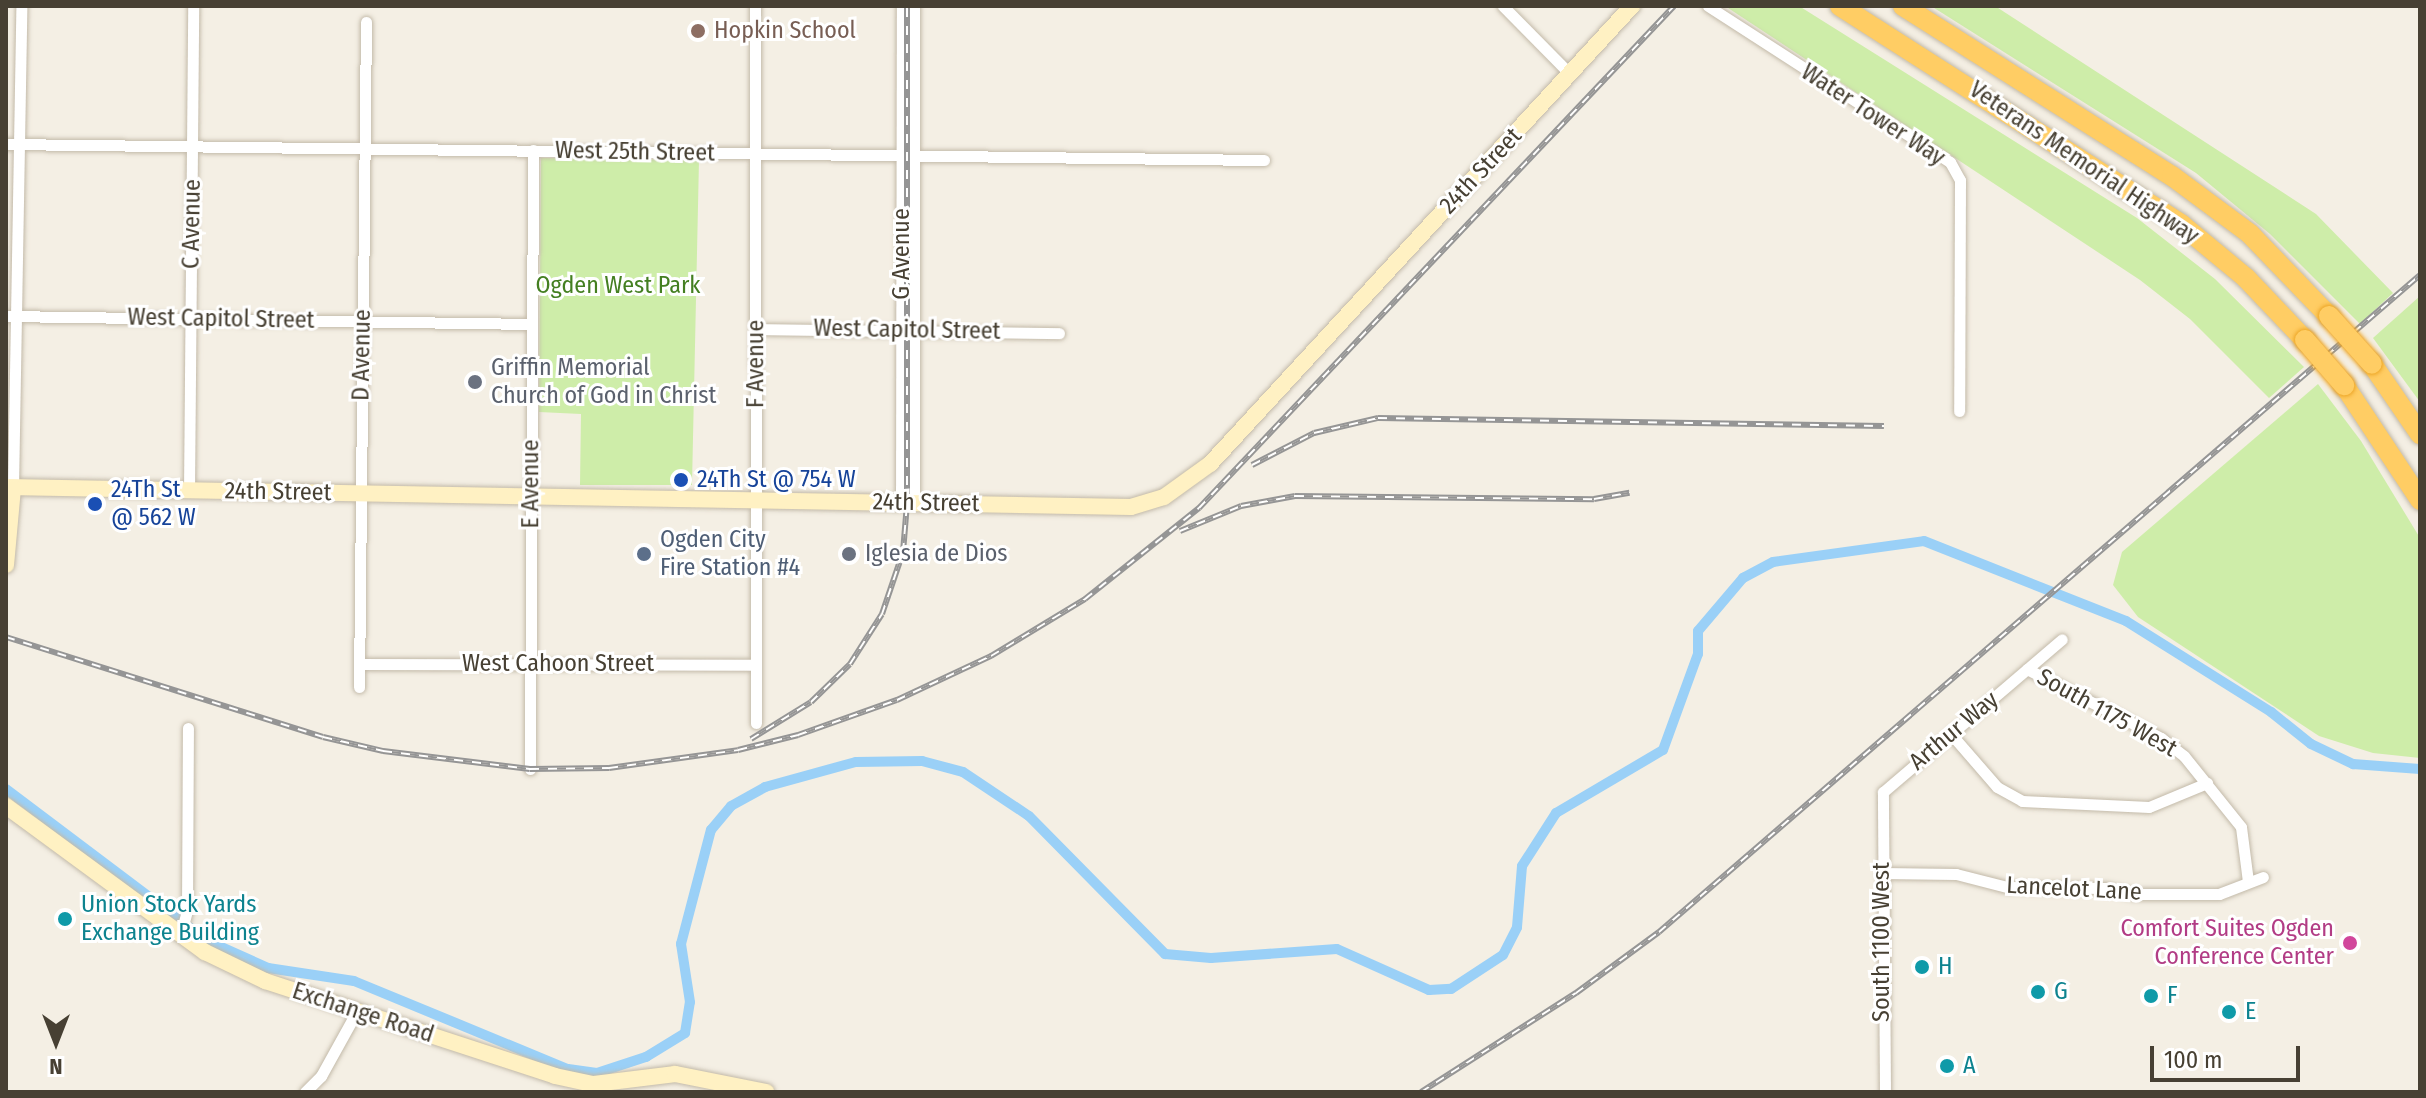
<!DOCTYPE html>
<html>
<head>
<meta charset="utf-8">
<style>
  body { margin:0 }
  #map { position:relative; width:2426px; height:1098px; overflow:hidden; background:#f4efe4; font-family:"Fira Sans Condensed",sans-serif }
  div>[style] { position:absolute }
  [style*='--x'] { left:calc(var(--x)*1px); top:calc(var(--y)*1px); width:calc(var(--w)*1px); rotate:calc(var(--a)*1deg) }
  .green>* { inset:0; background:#ceeda9 }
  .canal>* { height:10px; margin:-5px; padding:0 5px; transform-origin:5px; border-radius:5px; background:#9ad0f7 }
  .roads { filter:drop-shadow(0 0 2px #c3baa9) drop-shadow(0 0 2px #c3baa9) }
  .street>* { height:11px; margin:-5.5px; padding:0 5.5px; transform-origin:5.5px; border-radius:5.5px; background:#fff }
  .secondary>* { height:16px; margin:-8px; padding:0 8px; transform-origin:8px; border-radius:8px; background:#fff1c3 }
  .highway>* { height:20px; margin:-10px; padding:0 10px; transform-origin:10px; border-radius:10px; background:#ffcd64 }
  .rail>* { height:6px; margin-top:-3px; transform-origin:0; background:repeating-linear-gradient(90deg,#fff 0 9px,#959595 0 18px); box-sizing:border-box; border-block:2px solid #959595 }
  .bridges { filter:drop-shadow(0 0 2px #eda525) drop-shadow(0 0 2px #eda525) }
  .highway-bridge>* { height:20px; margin:-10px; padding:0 10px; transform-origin:10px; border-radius:10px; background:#ffcd64 }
  .dots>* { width:22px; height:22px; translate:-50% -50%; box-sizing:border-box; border:4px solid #fff; border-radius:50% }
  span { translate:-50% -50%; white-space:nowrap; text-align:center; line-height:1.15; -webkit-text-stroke:6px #fff; paint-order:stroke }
  .education-label { font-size:24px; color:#785e54 }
  .left { translate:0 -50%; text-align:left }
  .street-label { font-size:24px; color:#474033 }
  .park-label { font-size:24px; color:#447f21 }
  .worship-label { font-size:24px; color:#5b616d }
  .transit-label { font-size:24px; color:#164399 }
  .service-label { font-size:24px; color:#4e5e75 }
  .culture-label { font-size:24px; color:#0d838f }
  .hotel-label { font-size:24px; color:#b23c85 }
  .right { translate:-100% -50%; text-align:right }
  .frame { position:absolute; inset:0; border:8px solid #474033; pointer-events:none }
  .north { position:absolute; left:16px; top:1002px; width:80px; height:80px; -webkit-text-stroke:6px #fff; paint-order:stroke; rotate:180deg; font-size:22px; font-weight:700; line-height:32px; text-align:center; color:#474033 }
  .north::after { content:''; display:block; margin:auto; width:28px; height:36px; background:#474033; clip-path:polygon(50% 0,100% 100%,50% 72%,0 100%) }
  .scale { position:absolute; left:2150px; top:1046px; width:150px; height:36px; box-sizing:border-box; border:4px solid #474033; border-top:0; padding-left:10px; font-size:24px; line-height:28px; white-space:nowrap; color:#474033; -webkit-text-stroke:6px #fff; paint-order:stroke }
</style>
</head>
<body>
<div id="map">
  <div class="green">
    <i style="clip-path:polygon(1725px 6px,1799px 6px,2137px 218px,2215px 279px,2304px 367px,2269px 398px,2190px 319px,2140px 280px)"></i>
    <i style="clip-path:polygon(1931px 6px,1995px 6px,2316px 214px,2393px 293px,2360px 324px,2270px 234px,2196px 173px)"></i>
    <i style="clip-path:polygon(541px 158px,699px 160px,692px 485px,580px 485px,581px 414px,539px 412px)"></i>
    <i style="clip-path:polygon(2420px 296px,2420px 402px,2373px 338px)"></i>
    <i style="clip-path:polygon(2318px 384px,2361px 441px,2420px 538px,2420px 758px,2373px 753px,2319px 736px,2138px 617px,2113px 585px,2122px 552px)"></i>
  </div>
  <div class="canal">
    <i style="--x:6;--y:789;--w:253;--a:37"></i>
    <i style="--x:208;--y:941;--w:66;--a:24.2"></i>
    <i style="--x:268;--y:968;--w:87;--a:8.6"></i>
    <i style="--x:354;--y:981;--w:231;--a:22.4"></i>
    <i style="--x:568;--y:1069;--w:29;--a:8"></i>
    <i style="--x:597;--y:1073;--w:52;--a:-18.1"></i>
    <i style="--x:646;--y:1057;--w:46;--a:-31.6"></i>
    <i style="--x:685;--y:1033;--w:31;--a:-81"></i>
    <i style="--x:690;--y:1002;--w:59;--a:-98.8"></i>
    <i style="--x:681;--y:944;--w:118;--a:-75.3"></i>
    <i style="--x:711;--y:830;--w:31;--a:-50"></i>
    <i style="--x:731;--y:806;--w:39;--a:-29"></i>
    <i style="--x:765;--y:787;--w:94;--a:-15.4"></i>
    <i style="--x:856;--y:762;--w:66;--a:-0.9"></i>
    <i style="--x:922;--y:761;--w:42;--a:15"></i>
    <i style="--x:963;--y:772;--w:79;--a:33.7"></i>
    <i style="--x:1029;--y:816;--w:194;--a:45.4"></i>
    <i style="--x:1165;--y:954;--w:46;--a:5"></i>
    <i style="--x:1211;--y:958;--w:126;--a:-4.1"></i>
    <i style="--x:1337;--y:949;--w:101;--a:24"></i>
    <i style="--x:1429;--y:990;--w:22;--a:-3"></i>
    <i style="--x:1451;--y:989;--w:62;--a:-33.2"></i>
    <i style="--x:1503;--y:955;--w:31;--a:-63"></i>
    <i style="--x:1517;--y:927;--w:61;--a:-85.3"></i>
    <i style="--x:1522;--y:866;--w:63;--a:-57.3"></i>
    <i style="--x:1556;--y:813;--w:124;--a:-30.5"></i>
    <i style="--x:1663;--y:750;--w:102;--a:-70"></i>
    <i style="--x:1698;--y:654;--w:23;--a:-90"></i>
    <i style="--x:1698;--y:631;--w:70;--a:-49.7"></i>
    <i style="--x:1743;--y:578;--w:34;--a:-28"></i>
    <i style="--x:1773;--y:562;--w:152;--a:-7.9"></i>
    <i style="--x:1924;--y:541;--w:217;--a:21.6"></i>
    <i style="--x:2126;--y:621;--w:171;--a:32.1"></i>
    <i style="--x:2271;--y:712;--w:51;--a:38.7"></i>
    <i style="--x:2311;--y:744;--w:47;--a:25.5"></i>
    <i style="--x:2353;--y:764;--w:67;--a:4.3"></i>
  </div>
  <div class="roads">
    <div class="street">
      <i style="--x:755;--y:6;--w:717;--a:89.92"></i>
      <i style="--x:914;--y:6;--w:497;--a:90"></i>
      <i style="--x:1503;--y:6;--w:95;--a:45.4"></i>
      <i style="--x:1708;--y:6;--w:288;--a:32.8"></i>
      <i style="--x:1950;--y:162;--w:21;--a:61"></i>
      <i style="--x:1960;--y:180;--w:231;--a:90.2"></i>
      <i style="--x:6;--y:144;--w:1258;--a:0.73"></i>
      <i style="--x:6;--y:316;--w:526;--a:0.87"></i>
      <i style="--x:756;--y:329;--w:303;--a:0.8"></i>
      <i style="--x:13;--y:488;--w:482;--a:-89"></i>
      <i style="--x:189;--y:491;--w:485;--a:-89.5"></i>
      <i style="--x:901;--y:503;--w:497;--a:-89.9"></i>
      <i style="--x:359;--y:664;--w:397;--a:0.1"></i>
      <i style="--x:2027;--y:669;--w:151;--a:27.2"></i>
      <i style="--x:2161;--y:738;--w:29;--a:38"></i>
      <i style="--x:2184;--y:756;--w:91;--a:51.2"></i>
      <i style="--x:2241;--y:827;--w:55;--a:82.7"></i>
      <i style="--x:359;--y:687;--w:665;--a:-89.4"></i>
      <i style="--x:1951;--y:734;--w:70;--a:49"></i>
      <i style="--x:1997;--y:787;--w:29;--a:29"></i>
      <i style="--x:2022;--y:801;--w:127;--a:2.7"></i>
      <i style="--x:2149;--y:807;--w:63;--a:-22.5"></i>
      <i style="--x:530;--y:769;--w:619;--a:-89.72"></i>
      <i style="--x:1882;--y:873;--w:74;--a:0.8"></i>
      <i style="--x:1956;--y:874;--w:53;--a:14.3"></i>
      <i style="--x:2007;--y:887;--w:98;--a:0.6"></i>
      <i style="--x:2105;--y:888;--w:30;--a:12"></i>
      <i style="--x:2134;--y:894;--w:85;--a:0"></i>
      <i style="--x:2219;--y:894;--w:47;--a:-21.1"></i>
      <i style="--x:181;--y:933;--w:24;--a:-75"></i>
      <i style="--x:187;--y:910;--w:182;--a:-89.7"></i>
      <i style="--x:305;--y:1092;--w:23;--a:-45"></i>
      <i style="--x:321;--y:1076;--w:74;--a:-61"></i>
      <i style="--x:1885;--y:1092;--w:300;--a:-90.4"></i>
      <i style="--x:1883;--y:792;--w:235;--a:-40.5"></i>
    </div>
    <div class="secondary">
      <i style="--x:6;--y:487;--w:1125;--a:1.02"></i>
      <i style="--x:1131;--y:507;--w:34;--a:-17"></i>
      <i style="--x:1164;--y:497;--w:57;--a:-35.7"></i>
      <i style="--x:1210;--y:464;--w:623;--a:-47.34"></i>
      <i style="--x:6;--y:565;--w:77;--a:-84.8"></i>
      <i style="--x:6;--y:806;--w:247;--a:36.3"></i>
      <i style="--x:205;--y:952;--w:67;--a:25.8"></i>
      <i style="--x:265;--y:981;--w:305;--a:18.1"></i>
      <i style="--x:555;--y:1076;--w:40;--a:12"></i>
      <i style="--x:594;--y:1084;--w:82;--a:-7"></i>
      <i style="--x:675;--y:1074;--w:93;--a:11.2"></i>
    </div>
    <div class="highway">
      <i style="--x:1840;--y:6;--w:406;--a:32.6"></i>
      <i style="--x:2182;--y:225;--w:83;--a:39.6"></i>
      <i style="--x:2246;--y:278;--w:86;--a:46.4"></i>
      <i style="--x:1903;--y:6;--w:318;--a:32.3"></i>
      <i style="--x:2172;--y:176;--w:97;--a:36.6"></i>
      <i style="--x:2250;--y:234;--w:114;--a:46.1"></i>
      <i style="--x:2372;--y:364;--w:85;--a:55.6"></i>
      <i style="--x:2344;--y:385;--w:138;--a:56.5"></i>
    </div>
  </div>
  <div class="rail">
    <i style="--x:1252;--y:465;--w:70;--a:-27.3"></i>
    <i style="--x:1314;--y:433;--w:66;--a:-13.2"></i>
    <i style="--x:1378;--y:418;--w:506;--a:0.91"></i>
    <i style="--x:1180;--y:531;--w:66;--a:-22.3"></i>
    <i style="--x:1241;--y:506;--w:55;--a:-10.5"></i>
    <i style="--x:1295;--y:496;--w:299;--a:0.6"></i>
    <i style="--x:1594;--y:499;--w:36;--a:-10"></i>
    <i style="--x:6;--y:637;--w:332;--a:17.5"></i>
    <i style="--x:323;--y:737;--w:62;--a:13.1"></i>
    <i style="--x:383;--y:751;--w:148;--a:7"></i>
    <i style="--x:530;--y:769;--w:79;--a:-0.7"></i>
    <i style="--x:609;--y:768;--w:130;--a:-7.9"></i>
    <i style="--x:738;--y:750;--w:62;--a:-14"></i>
    <i style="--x:798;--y:735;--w:105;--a:-19.5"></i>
    <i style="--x:897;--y:700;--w:104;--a:-25.1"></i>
    <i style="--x:991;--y:656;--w:110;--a:-31.2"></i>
    <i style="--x:1085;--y:599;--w:146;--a:-38.6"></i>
    <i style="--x:1199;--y:508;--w:691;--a:-46.58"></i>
    <i style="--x:751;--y:739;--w:70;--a:-31.7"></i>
    <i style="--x:811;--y:702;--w:54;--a:-44.3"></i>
    <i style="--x:850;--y:664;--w:59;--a:-57.4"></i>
    <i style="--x:882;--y:614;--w:65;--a:-71.3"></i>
    <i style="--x:903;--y:552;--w:49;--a:-85.3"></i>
    <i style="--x:907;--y:503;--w:497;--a:-90"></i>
    <i style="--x:1421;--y:1092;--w:184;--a:-32.6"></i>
    <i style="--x:1576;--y:993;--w:103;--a:-36.3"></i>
    <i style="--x:1659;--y:932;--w:1005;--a:-40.81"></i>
  </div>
  <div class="bridges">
    <div class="highway-bridge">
      <i style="--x:2329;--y:316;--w:64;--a:48.1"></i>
      <i style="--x:2305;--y:340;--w:60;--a:49.1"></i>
    </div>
  </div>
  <div class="dots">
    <i style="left:698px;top:31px;background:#8d6e63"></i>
    <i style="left:475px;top:382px;background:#6b7280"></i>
    <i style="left:681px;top:480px;background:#1a4fb4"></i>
    <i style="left:95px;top:504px;background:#1a4fb4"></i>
    <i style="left:644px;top:554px;background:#5c6f8a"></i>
    <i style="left:849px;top:554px;background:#6b7280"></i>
    <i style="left:65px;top:919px;background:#0f9aa8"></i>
    <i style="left:2350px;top:943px;background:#d1479c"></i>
    <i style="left:1922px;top:967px;background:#0f9aa8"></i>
    <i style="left:2038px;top:992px;background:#0f9aa8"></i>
    <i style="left:2151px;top:996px;background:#0f9aa8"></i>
    <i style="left:2229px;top:1012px;background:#0f9aa8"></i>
    <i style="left:1947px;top:1066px;background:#0f9aa8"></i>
  </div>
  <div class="education-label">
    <span class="left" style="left:714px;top:31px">Hopkin School</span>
  </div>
  <div class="street-label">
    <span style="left:1873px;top:115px;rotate:33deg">Water Tower Way</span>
    <span style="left:635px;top:152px;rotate:1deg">West 25th Street</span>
    <span style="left:2084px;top:163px;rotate:34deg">Veterans Memorial Highway</span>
    <span style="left:1481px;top:171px;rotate:-47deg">24th Street</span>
    <span style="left:192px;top:224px;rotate:-89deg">C Avenue</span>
    <span style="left:902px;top:254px;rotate:-90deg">G Avenue</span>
    <span style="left:221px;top:319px;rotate:1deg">West Capitol Street</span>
    <span style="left:907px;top:330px;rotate:1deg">West Capitol Street</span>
    <span style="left:362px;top:355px;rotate:-89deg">D Avenue</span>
    <span style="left:756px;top:364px;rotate:-90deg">F Avenue</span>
    <span style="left:531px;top:484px;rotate:-90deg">E Avenue</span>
    <span style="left:278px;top:492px;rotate:1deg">24th Street</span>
    <span style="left:926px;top:503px;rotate:1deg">24th Street</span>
    <span style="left:558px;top:664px">West Cahoon Street</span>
    <span style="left:2107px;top:713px;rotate:29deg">South 1175 West</span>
    <span style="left:1954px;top:731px;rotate:-40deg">Arthur Way</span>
    <span style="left:2074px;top:889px;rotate:3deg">Lancelot Lane</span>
    <span style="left:1882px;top:942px;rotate:-90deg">South 1100 West</span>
    <span style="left:363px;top:1013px;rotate:18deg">Exchange Road</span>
  </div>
  <div class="park-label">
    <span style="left:618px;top:286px">Ogden West Park</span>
  </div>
  <div class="worship-label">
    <span class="left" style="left:491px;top:382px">Griffin Memorial<br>Church of God in Christ</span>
    <span class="left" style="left:865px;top:554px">Iglesia de Dios</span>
  </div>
  <div class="transit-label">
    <span class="left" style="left:697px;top:480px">24Th St @ 754 W</span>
    <span class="left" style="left:111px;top:504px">24Th St<br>@ 562 W</span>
  </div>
  <div class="service-label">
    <span class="left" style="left:660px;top:554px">Ogden City<br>Fire Station #4</span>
  </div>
  <div class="culture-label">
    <span class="left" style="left:81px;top:919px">Union Stock Yards<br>Exchange Building</span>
    <span class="left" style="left:1938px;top:967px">H</span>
    <span class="left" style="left:2054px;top:992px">G</span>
    <span class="left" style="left:2167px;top:996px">F</span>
    <span class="left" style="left:2245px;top:1012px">E</span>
    <span class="left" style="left:1963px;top:1066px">A</span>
  </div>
  <div class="hotel-label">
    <span class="right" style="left:2334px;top:943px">Comfort Suites Ogden<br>Conference Center</span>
  </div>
  <div class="frame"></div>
  <div class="north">N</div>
  <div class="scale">100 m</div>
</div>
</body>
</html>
